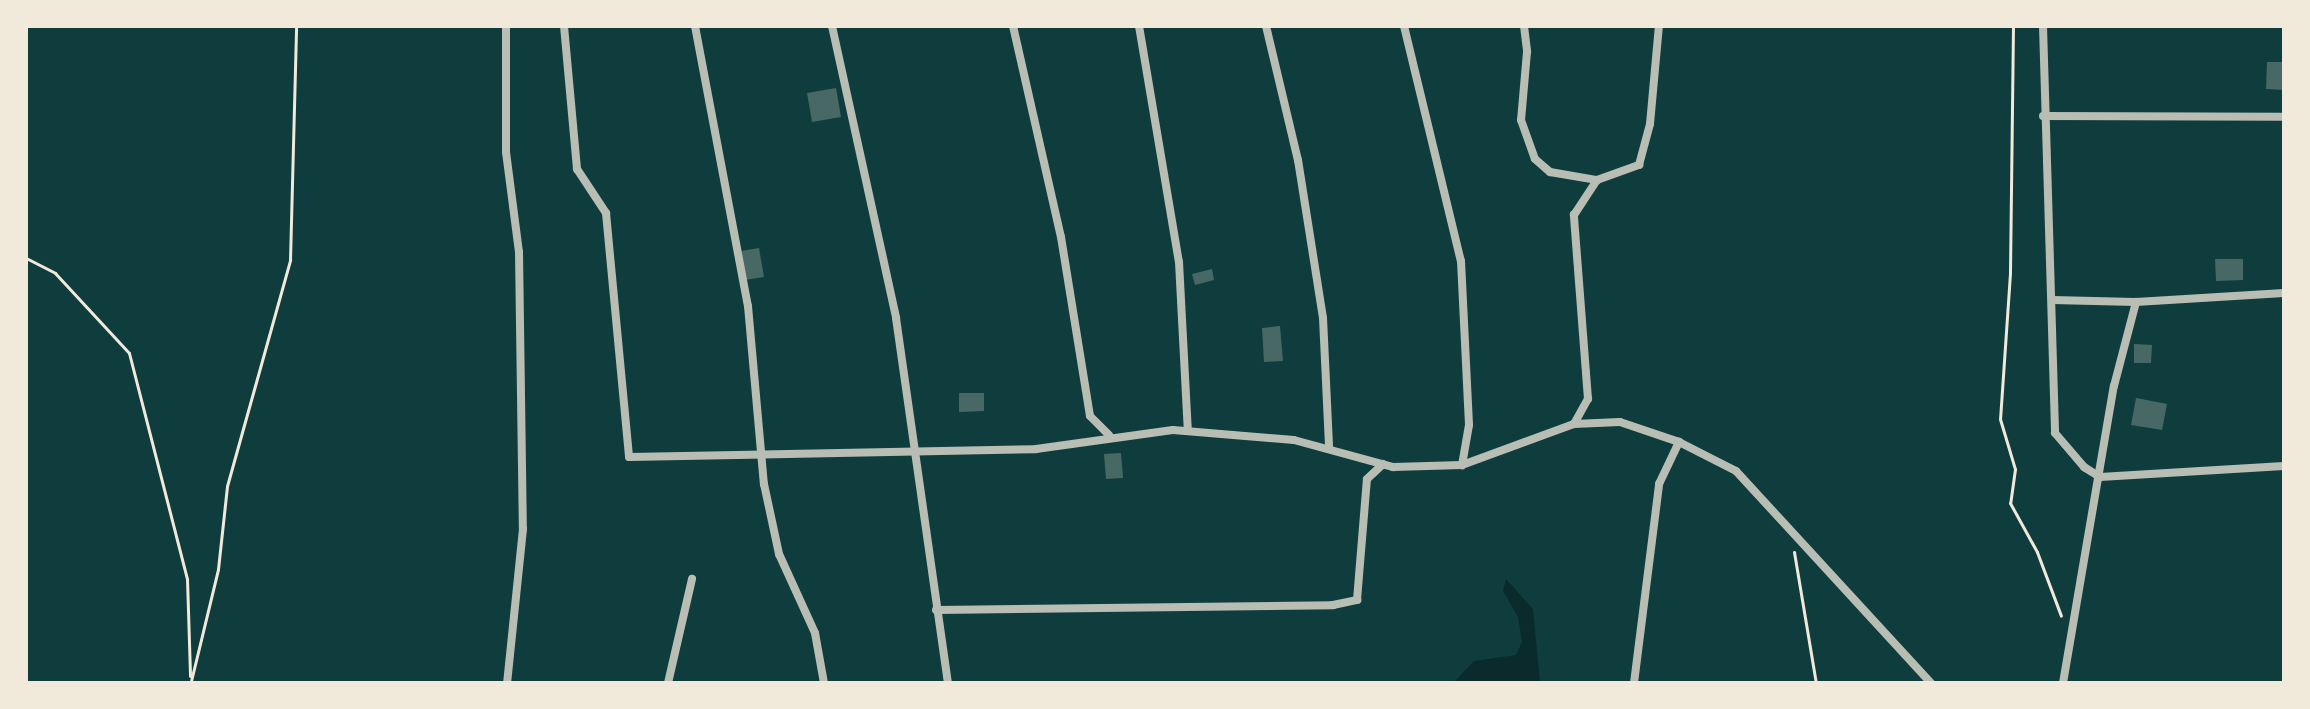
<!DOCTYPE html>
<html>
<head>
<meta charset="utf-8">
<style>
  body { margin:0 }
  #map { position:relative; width:2310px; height:709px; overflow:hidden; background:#0f3d3e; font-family:Inter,sans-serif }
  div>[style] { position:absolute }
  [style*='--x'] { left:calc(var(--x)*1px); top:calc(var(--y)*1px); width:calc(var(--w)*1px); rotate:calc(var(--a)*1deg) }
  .water>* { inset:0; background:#0a2a2b }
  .building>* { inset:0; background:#486865 }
  .path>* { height:3px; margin:-1.5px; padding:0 1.5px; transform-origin:1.5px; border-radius:1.5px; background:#f1e9da }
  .minor>* { height:8px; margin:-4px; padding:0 4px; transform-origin:4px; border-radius:4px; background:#b8beb3 }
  span { translate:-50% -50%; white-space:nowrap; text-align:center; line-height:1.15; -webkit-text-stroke:8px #f1e9da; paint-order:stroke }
  .frame { position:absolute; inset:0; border:28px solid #f1e9da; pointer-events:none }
</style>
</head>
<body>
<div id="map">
  <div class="water">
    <i style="clip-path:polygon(1506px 579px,1533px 609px,1540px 683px,1453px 683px,1474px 661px,1516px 655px,1522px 642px,1518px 617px,1503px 591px)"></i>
  </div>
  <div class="building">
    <i style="clip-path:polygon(2267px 62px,2284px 62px,2284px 90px,2266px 89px)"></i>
    <i style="clip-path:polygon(836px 88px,841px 117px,812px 122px,807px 93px)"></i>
    <i style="clip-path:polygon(759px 248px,764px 277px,745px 280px,741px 251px)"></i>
    <i style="clip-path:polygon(2215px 259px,2243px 259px,2243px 280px,2216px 281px)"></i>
    <i style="clip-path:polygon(1212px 269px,1214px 280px,1195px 285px,1192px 274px)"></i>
    <i style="clip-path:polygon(1280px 326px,1283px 361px,1264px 362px,1262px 328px)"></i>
    <i style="clip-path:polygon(2134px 344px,2152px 345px,2151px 363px,2134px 363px)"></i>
    <i style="clip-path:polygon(959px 393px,984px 393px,984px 411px,959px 412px)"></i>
    <i style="clip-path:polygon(2136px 398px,2167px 404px,2162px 430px,2131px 425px)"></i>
    <i style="clip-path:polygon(1121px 453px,1123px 478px,1106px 479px,1104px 454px)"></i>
  </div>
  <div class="path">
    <i style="--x:2013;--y:26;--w:247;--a:90.7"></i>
    <i style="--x:2010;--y:273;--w:146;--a:93.9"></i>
    <i style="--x:2000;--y:419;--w:52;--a:73.3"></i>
    <i style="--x:2015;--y:469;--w:34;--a:98"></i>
    <i style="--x:2010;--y:503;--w:56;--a:61.1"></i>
    <i style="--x:2037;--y:552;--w:68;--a:69.4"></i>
    <i style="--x:26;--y:258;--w:33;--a:27"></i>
    <i style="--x:55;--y:273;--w:109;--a:47.2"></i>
    <i style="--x:129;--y:353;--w:233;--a:75.6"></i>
    <i style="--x:187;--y:579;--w:97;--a:88.2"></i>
    <i style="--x:1794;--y:552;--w:133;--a:80.5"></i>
    <i style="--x:191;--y:681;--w:115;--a:-76.4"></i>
    <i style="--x:218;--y:569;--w:83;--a:-83.8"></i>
    <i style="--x:227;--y:486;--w:235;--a:-74.4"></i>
    <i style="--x:290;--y:260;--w:234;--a:-88.5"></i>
  </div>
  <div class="minor">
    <i style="--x:506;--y:26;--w:126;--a:90"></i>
    <i style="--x:506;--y:152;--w:101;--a:82.6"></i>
    <i style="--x:519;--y:252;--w:277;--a:89.2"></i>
    <i style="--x:523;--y:529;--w:155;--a:95.9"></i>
    <i style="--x:564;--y:26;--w:144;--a:84.8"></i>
    <i style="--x:577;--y:169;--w:53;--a:56.6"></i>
    <i style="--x:606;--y:213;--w:245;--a:84.6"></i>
    <i style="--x:629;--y:457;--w:407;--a:-1.1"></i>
    <i style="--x:1036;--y:449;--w:138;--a:-7.9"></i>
    <i style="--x:1173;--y:430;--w:121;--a:4.7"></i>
    <i style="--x:1294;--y:440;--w:103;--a:15.3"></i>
    <i style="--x:1393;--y:467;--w:69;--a:-1.7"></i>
    <i style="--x:1462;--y:465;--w:119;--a:-20.1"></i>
    <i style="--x:1574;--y:424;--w:46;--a:-2.5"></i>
    <i style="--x:1620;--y:422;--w:62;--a:18.7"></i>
    <i style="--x:1679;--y:442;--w:64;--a:27"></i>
    <i style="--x:1736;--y:471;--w:288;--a:47.4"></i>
    <i style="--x:695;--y:26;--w:285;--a:79.3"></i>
    <i style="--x:748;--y:306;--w:179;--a:84.9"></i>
    <i style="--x:764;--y:484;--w:72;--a:77.9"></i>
    <i style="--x:779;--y:554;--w:87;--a:65.5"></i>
    <i style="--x:815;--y:633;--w:51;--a:79.8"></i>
    <i style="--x:832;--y:26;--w:299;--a:77.6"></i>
    <i style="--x:896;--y:318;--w:369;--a:81.9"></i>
    <i style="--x:1013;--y:26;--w:216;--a:77.2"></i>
    <i style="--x:1061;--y:237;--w:181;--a:80.8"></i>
    <i style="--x:1090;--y:416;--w:27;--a:45"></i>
    <i style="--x:1139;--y:26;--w:239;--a:80.4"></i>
    <i style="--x:1179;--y:262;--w:169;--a:87"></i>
    <i style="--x:1266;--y:26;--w:138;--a:76.6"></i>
    <i style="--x:1298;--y:160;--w:160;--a:81"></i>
    <i style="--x:1323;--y:318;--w:129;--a:87.3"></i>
    <i style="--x:1404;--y:26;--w:242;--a:76.4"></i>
    <i style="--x:1461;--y:261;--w:164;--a:87.2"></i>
    <i style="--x:1469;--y:425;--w:41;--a:99.9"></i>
    <i style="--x:1524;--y:26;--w:26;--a:83"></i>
    <i style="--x:1527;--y:52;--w:68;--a:95"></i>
    <i style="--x:1521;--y:120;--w:41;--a:70.3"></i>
    <i style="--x:1535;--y:159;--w:20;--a:41"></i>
    <i style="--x:1550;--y:172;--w:48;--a:9.7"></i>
    <i style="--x:2043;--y:26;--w:407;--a:88.3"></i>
    <i style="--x:2055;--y:433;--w:45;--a:49.5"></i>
    <i style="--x:2084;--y:467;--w:19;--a:32"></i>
    <i style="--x:2100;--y:477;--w:184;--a:-3.4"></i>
    <i style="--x:2043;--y:116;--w:241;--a:0.2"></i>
    <i style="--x:2052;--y:300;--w:84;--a:1.4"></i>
    <i style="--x:2136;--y:302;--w:148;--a:-3.5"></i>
    <i style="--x:1574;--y:424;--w:29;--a:-61"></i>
    <i style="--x:1588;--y:399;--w:185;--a:-94.4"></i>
    <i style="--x:1574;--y:215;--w:42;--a:-56.7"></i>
    <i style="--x:1597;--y:180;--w:45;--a:-19.7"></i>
    <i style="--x:1639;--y:165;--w:42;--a:-75"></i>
    <i style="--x:1650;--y:124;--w:98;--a:-84.8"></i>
    <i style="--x:936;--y:610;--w:397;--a:-0.7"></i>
    <i style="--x:1333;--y:605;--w:25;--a:-12"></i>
    <i style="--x:1357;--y:600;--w:121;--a:-85.3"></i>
    <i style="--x:1367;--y:479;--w:22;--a:-43"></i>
    <i style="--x:668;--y:683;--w:107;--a:-77"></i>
    <i style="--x:1634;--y:683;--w:201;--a:-82.8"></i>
    <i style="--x:1659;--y:484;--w:47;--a:-64.5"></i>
    <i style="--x:2063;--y:683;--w:301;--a:-80.3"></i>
    <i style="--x:2114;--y:386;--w:87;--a:-75.3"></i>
  </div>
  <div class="frame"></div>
</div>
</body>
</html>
